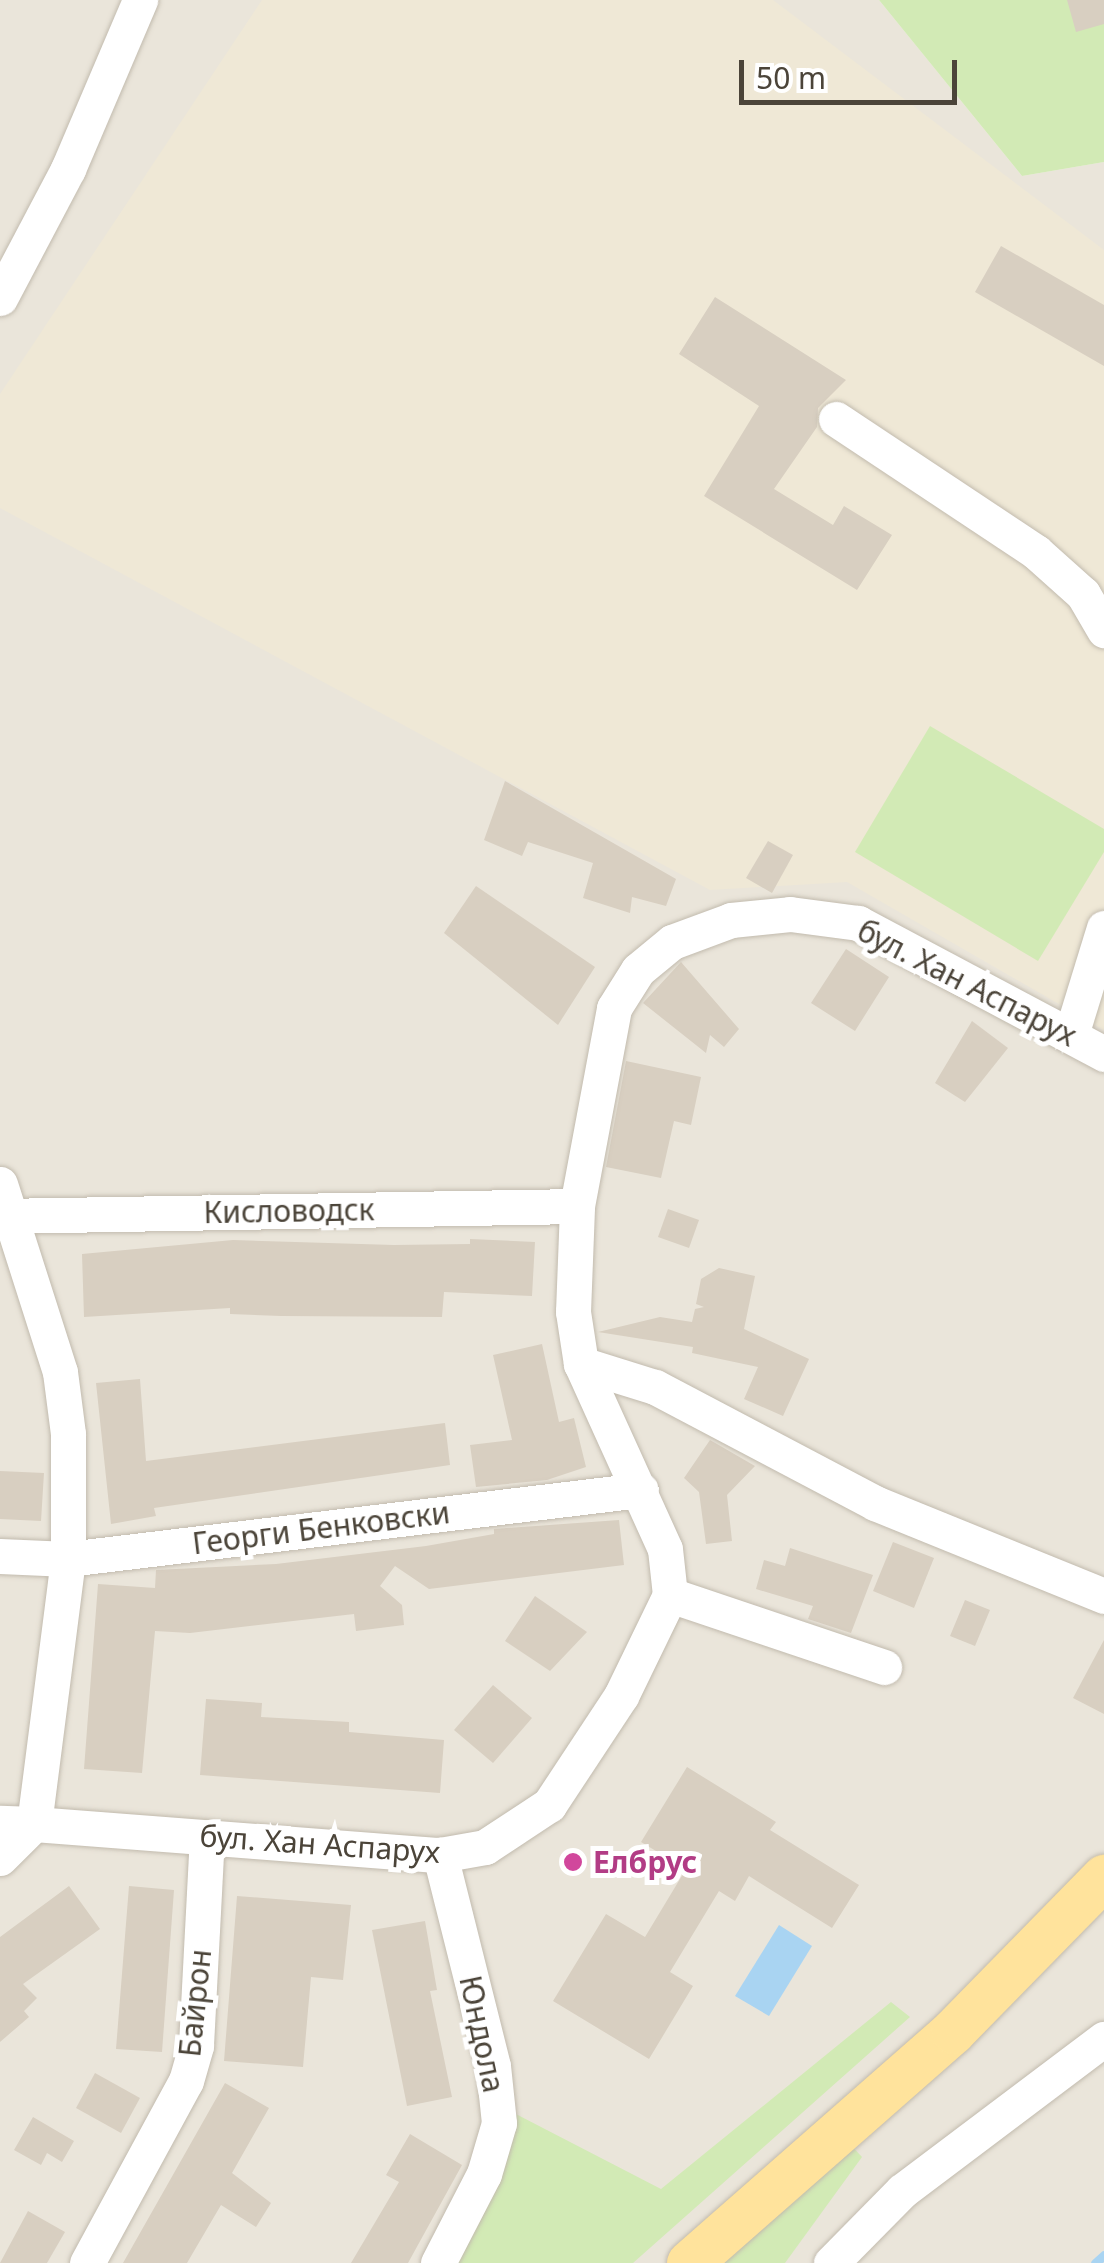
<!DOCTYPE html>
<html>
<head>
<meta charset="utf-8">
<style>
  body { margin:0 }
  #map { position:relative; width:1104px; height:2263px; overflow:hidden; background:#f6f3ec; font-family:"Noto Sans",sans-serif }
  div>[style] { position:absolute }
  [style*='--x'] { left:calc(var(--x)*1px); top:calc(var(--y)*1px); width:calc(var(--w)*1px); rotate:calc(var(--a)*1deg) }
  .residential>* { inset:0; background:#eae5da }
  .education>* { inset:0; background:#efe8d6 }
  .green>* { inset:0; background:#d2eab5 }
  .water>* { inset:0; background:#a9d4f2 }
  .stream>* { height:9px; margin:-4.5px; padding:0 4.5px; transform-origin:4.5px; border-radius:4.5px; background:#a9d4f2 }
  .building>* { inset:0; background:#d8cfc1 }
  .roads { filter:drop-shadow(0 0 2px #c2bbae) drop-shadow(0 0 2px #c2bbae) }
  .minor>* { height:35px; margin:-17.5px; padding:0 17.5px; transform-origin:17.5px; border-radius:17.5px; background:#fff }
  .major>* { height:45px; margin:-22.5px; padding:0 22.5px; transform-origin:22.5px; border-radius:22.5px; background:#ffe39c }
  .dots>* { width:28px; height:28px; translate:-50% -50%; box-sizing:border-box; border:5px solid #fff; border-radius:50% }
  span { translate:-50% -50%; white-space:nowrap; text-align:center; line-height:1.15; -webkit-text-stroke:10px #fff; paint-order:stroke }
  .street-label { font-size:30px; color:#4b4439 }
  .hotel-label { font-size:30px; color:#b23c85; font-weight:700 }
  .left { translate:0 -50%; text-align:left }
  .scale { position:absolute; left:739px; top:60px; width:218px; height:45px; box-sizing:border-box; border:5px solid #4b4439; border-top:0; padding-left:12px; font-size:30px; line-height:35px; white-space:nowrap; color:#4b4439; -webkit-text-stroke:8px #fff; paint-order:stroke }
</style>
</head>
<body>
<div id="map">
  <div class="residential">
    <i style="clip-path:polygon(0 0,879px 0,1022px 176px,1104px 162px,1104px 2263px,0 2263px)"></i>
  </div>
  <div class="education">
    <i style="clip-path:polygon(262px 0,773px 0,1104px 250px,1104px 1030px,847px 882px,710px 890px,0 508px,0 394px)"></i>
  </div>
  <div class="green">
    <i style="clip-path:polygon(879px 0,1104px 0,1104px 162px,1022px 176px)"></i>
    <i style="clip-path:polygon(930px 726px,1104px 829px,1104px 852px,1038px 961px,855px 852px)"></i>
    <i style="clip-path:polygon(891px 2002px,910px 2017px,633px 2263px,448px 2263px,512px 2112px,661px 2189px)"></i>
    <i style="clip-path:polygon(846px 2140px,862px 2157px,785px 2263px,723px 2263px)"></i>
  </div>
  <div class="water">
    <i style="clip-path:polygon(779px 1925px,812px 1946px,769px 2016px,735px 1996px)"></i>
  </div>
  <div class="stream">
    <i style="--x:1095;--y:2263;--w:12;--a:-42"></i>
  </div>
  <div class="building">
    <i style="clip-path:polygon(1067px 0,1104px 0,1104px 24px,1076px 32px)"></i>
    <i style="clip-path:polygon(1001px 246px,1104px 305px,1104px 366px,975px 292px)"></i>
    <i style="clip-path:polygon(715px 297px,846px 380px,818px 408px,817px 427px,774px 489px,833px 525px,844px 506px,892px 535px,857px 590px,704px 496px,759px 406px,679px 354px)"></i>
    <i style="clip-path:polygon(505px 781px,676px 879px,666px 906px,632px 897px,630px 913px,583px 898px,593px 863px,528px 842px,522px 856px,484px 840px)"></i>
    <i style="clip-path:polygon(768px 841px,793px 855px,772px 893px,746px 878px)"></i>
    <i style="clip-path:polygon(476px 886px,595px 967px,558px 1025px,444px 933px)"></i>
    <i style="clip-path:polygon(846px 949px,889px 977px,855px 1031px,811px 1003px)"></i>
    <i style="clip-path:polygon(681px 962px,739px 1029px,724px 1047px,710px 1035px,706px 1053px,643px 1003px)"></i>
    <i style="clip-path:polygon(972px 1021px,1008px 1048px,965px 1102px,935px 1083px)"></i>
    <i style="clip-path:polygon(626px 1061px,701px 1077px,691px 1125px,674px 1121px,661px 1178px,606px 1167px)"></i>
    <i style="clip-path:polygon(668px 1209px,699px 1220px,689px 1248px,658px 1237px)"></i>
    <i style="clip-path:polygon(470px 1239px,535px 1242px,532px 1296px,444px 1292px,442px 1317px,281px 1316px,230px 1314px,230px 1308px,84px 1317px,82px 1254px,233px 1240px,394px 1245px,470px 1244px)"></i>
    <i style="clip-path:polygon(719px 1268px,755px 1276px,744px 1329px,809px 1359px,783px 1416px,744px 1399px,758px 1367px,692px 1353px,693px 1347px,598px 1332px,660px 1317px,692px 1322px,695px 1309px,704px 1307px,696px 1304px,701px 1279px)"></i>
    <i style="clip-path:polygon(542px 1344px,559px 1422px,574px 1418px,586px 1467px,547px 1480px,476px 1487px,470px 1445px,512px 1440px,493px 1355px)"></i>
    <i style="clip-path:polygon(140px 1379px,146px 1461px,445px 1423px,450px 1465px,154px 1508px,156px 1516px,111px 1524px,96px 1383px)"></i>
    <i style="clip-path:polygon(710px 1440px,755px 1466px,727px 1495px,732px 1541px,706px 1544px,699px 1492px,684px 1478px)"></i>
    <i style="clip-path:polygon(0 1471px,44px 1473px,41px 1521px,0 1519px)"></i>
    <i style="clip-path:polygon(619px 1520px,624px 1565px,429px 1589px,395px 1566px,380px 1586px,402px 1605px,404px 1625px,356px 1631px,354px 1614px,190px 1633px,155px 1631px,142px 1773px,84px 1769px,98px 1584px,155px 1588px,156px 1570px,276px 1564px,426px 1546px,494px 1534px,494px 1529px)"></i>
    <i style="clip-path:polygon(893px 1542px,934px 1558px,914px 1608px,873px 1591px)"></i>
    <i style="clip-path:polygon(790px 1548px,873px 1575px,851px 1633px,808px 1619px,813px 1606px,756px 1589px,764px 1560px,785px 1566px)"></i>
    <i style="clip-path:polygon(535px 1596px,587px 1632px,550px 1671px,505px 1641px)"></i>
    <i style="clip-path:polygon(965px 1600px,990px 1610px,975px 1646px,950px 1636px)"></i>
    <i style="clip-path:polygon(1104px 1640px,1104px 1714px,1073px 1698px)"></i>
    <i style="clip-path:polygon(493px 1685px,532px 1718px,493px 1763px,454px 1730px)"></i>
    <i style="clip-path:polygon(206px 1699px,262px 1703px,261px 1717px,349px 1722px,349px 1732px,444px 1740px,440px 1793px,200px 1775px)"></i>
    <i style="clip-path:polygon(687px 1767px,776px 1822px,770px 1830px,859px 1885px,832px 1928px,749px 1876px,735px 1901px,719px 1891px,670px 1972px,693px 1986px,649px 2059px,553px 2001px,606px 1914px,645px 1937px,686px 1869px,641px 1842px)"></i>
    <i style="clip-path:polygon(69px 1886px,100px 1929px,23px 1984px,37px 1998px,24px 2011px,29px 2017px,0 2042px,0 1937px)"></i>
    <i style="clip-path:polygon(129px 1886px,174px 1890px,162px 2052px,116px 2049px)"></i>
    <i style="clip-path:polygon(237px 1896px,351px 1905px,343px 1980px,311px 1977px,303px 2067px,224px 2061px)"></i>
    <i style="clip-path:polygon(425px 1921px,437px 1990px,430px 1991px,452px 2097px,407px 2106px,372px 1930px)"></i>
    <i style="clip-path:polygon(95px 2073px,140px 2098px,121px 2133px,76px 2108px)"></i>
    <i style="clip-path:polygon(225px 2083px,269px 2108px,232px 2173px,271px 2203px,256px 2227px,221px 2205px,187px 2263px,123px 2263px)"></i>
    <i style="clip-path:polygon(33px 2117px,74px 2141px,62px 2162px,47px 2153px,41px 2165px,14px 2150px)"></i>
    <i style="clip-path:polygon(410px 2134px,462px 2165px,408px 2263px,351px 2263px,399px 2182px,386px 2175px)"></i>
    <i style="clip-path:polygon(28px 2211px,65px 2232px,47px 2263px,0 2263px)"></i>
  </div>
  <div class="roads">
    <div class="minor">
      <i style="--x:0;--y:298;--w:146;--a:-62.2"></i>
      <i style="--x:68;--y:169;--w:184;--a:-66.9"></i>
      <i style="--x:836;--y:419;--w:240;--a:33.6"></i>
      <i style="--x:1036;--y:552;--w:63;--a:41.8"></i>
      <i style="--x:1083;--y:594;--w:42;--a:59.7"></i>
      <i style="--x:1071;--y:1035;--w:112;--a:-72.9"></i>
      <i style="--x:0;--y:1184;--w:197;--a:72.3"></i>
      <i style="--x:60;--y:1372;--w:63;--a:82.6"></i>
      <i style="--x:68;--y:1434;--w:125;--a:90"></i>
      <i style="--x:68;--y:1559;--w:267;--a:97.3"></i>
      <i style="--x:34;--y:1824;--w:34;--a:-178"></i>
      <i style="--x:0;--y:1216;--w:577;--a:-0.99"></i>
      <i style="--x:581;--y:1364;--w:77;--a:17.3"></i>
      <i style="--x:655;--y:1387;--w:249;--a:27.8"></i>
      <i style="--x:875;--y:1503;--w:247;--a:22.1"></i>
      <i style="--x:0;--y:1556;--w:68;--a:2.5"></i>
      <i style="--x:68;--y:1559;--w:577;--a:-6.87"></i>
      <i style="--x:670;--y:1595;--w:226;--a:18.6"></i>
      <i style="--x:0;--y:1858;--w:48;--a:-45"></i>
      <i style="--x:34;--y:1824;--w:407;--a:4.4"></i>
      <i style="--x:440;--y:1855;--w:46;--a:-10.1"></i>
      <i style="--x:485;--y:1847;--w:77;--a:-33.3"></i>
      <i style="--x:549;--y:1805;--w:131;--a:-56.6"></i>
      <i style="--x:621;--y:1696;--w:112;--a:-64.1"></i>
      <i style="--x:670;--y:1595;--w:46;--a:-96.2"></i>
      <i style="--x:665;--y:1549;--w:203;--a:-114.4"></i>
      <i style="--x:581;--y:1364;--w:53;--a:-98.7"></i>
      <i style="--x:573;--y:1312;--w:106;--a:-87.8"></i>
      <i style="--x:577;--y:1206;--w:201;--a:-79.4"></i>
      <i style="--x:614;--y:1008;--w:45;--a:-57.7"></i>
      <i style="--x:638;--y:970;--w:44;--a:-39.5"></i>
      <i style="--x:672;--y:942;--w:63;--a:-20.4"></i>
      <i style="--x:731;--y:920;--w:59;--a:-5.8"></i>
      <i style="--x:790;--y:914;--w:69;--a:7.5"></i>
      <i style="--x:858;--y:923;--w:279;--a:28"></i>
      <i style="--x:87;--y:2263;--w:207;--a:-61.5"></i>
      <i style="--x:186;--y:2081;--w:37;--a:-74"></i>
      <i style="--x:196;--y:2045;--w:207;--a:-87"></i>
      <i style="--x:438;--y:2263;--w:100;--a:-62.7"></i>
      <i style="--x:484;--y:2174;--w:53;--a:-73.6"></i>
      <i style="--x:499;--y:2123;--w:57;--a:-96"></i>
      <i style="--x:493;--y:2066;--w:218;--a:-104.1"></i>
      <i style="--x:831;--y:2263;--w:101;--a:-45.4"></i>
      <i style="--x:902;--y:2191;--w:253;--a:-37"></i>
    </div>
    <div class="major">
      <i style="--x:689;--y:2263;--w:351;--a:-41.3"></i>
      <i style="--x:953;--y:2031;--w:216;--a:-45.6"></i>
    </div>
  </div>
  <div class="dots">
    <i style="left:573px;top:1862px;background:#d1479c"></i>
  </div>
  <div class="street-label">
    <span style="left:967px;top:983px;rotate:27deg">бул. Хан Аспарух</span>
    <span style="left:289px;top:1211px;rotate:-1deg">Кисловодск</span>
    <span style="left:321px;top:1528px;rotate:-7deg">Георги Бенковски</span>
    <span style="left:320px;top:1844px;rotate:4deg">бул. Хан Аспарух</span>
    <span style="left:195px;top:2003px;rotate:-84deg">Байрон</span>
    <span style="left:482px;top:2034px;rotate:78deg">Юндола</span>
  </div>
  <div class="hotel-label">
    <span class="left" style="left:593px;top:1862px">Елбрус</span>
  </div>
  <div class="scale">50 m</div>
</div>
</body>
</html>
